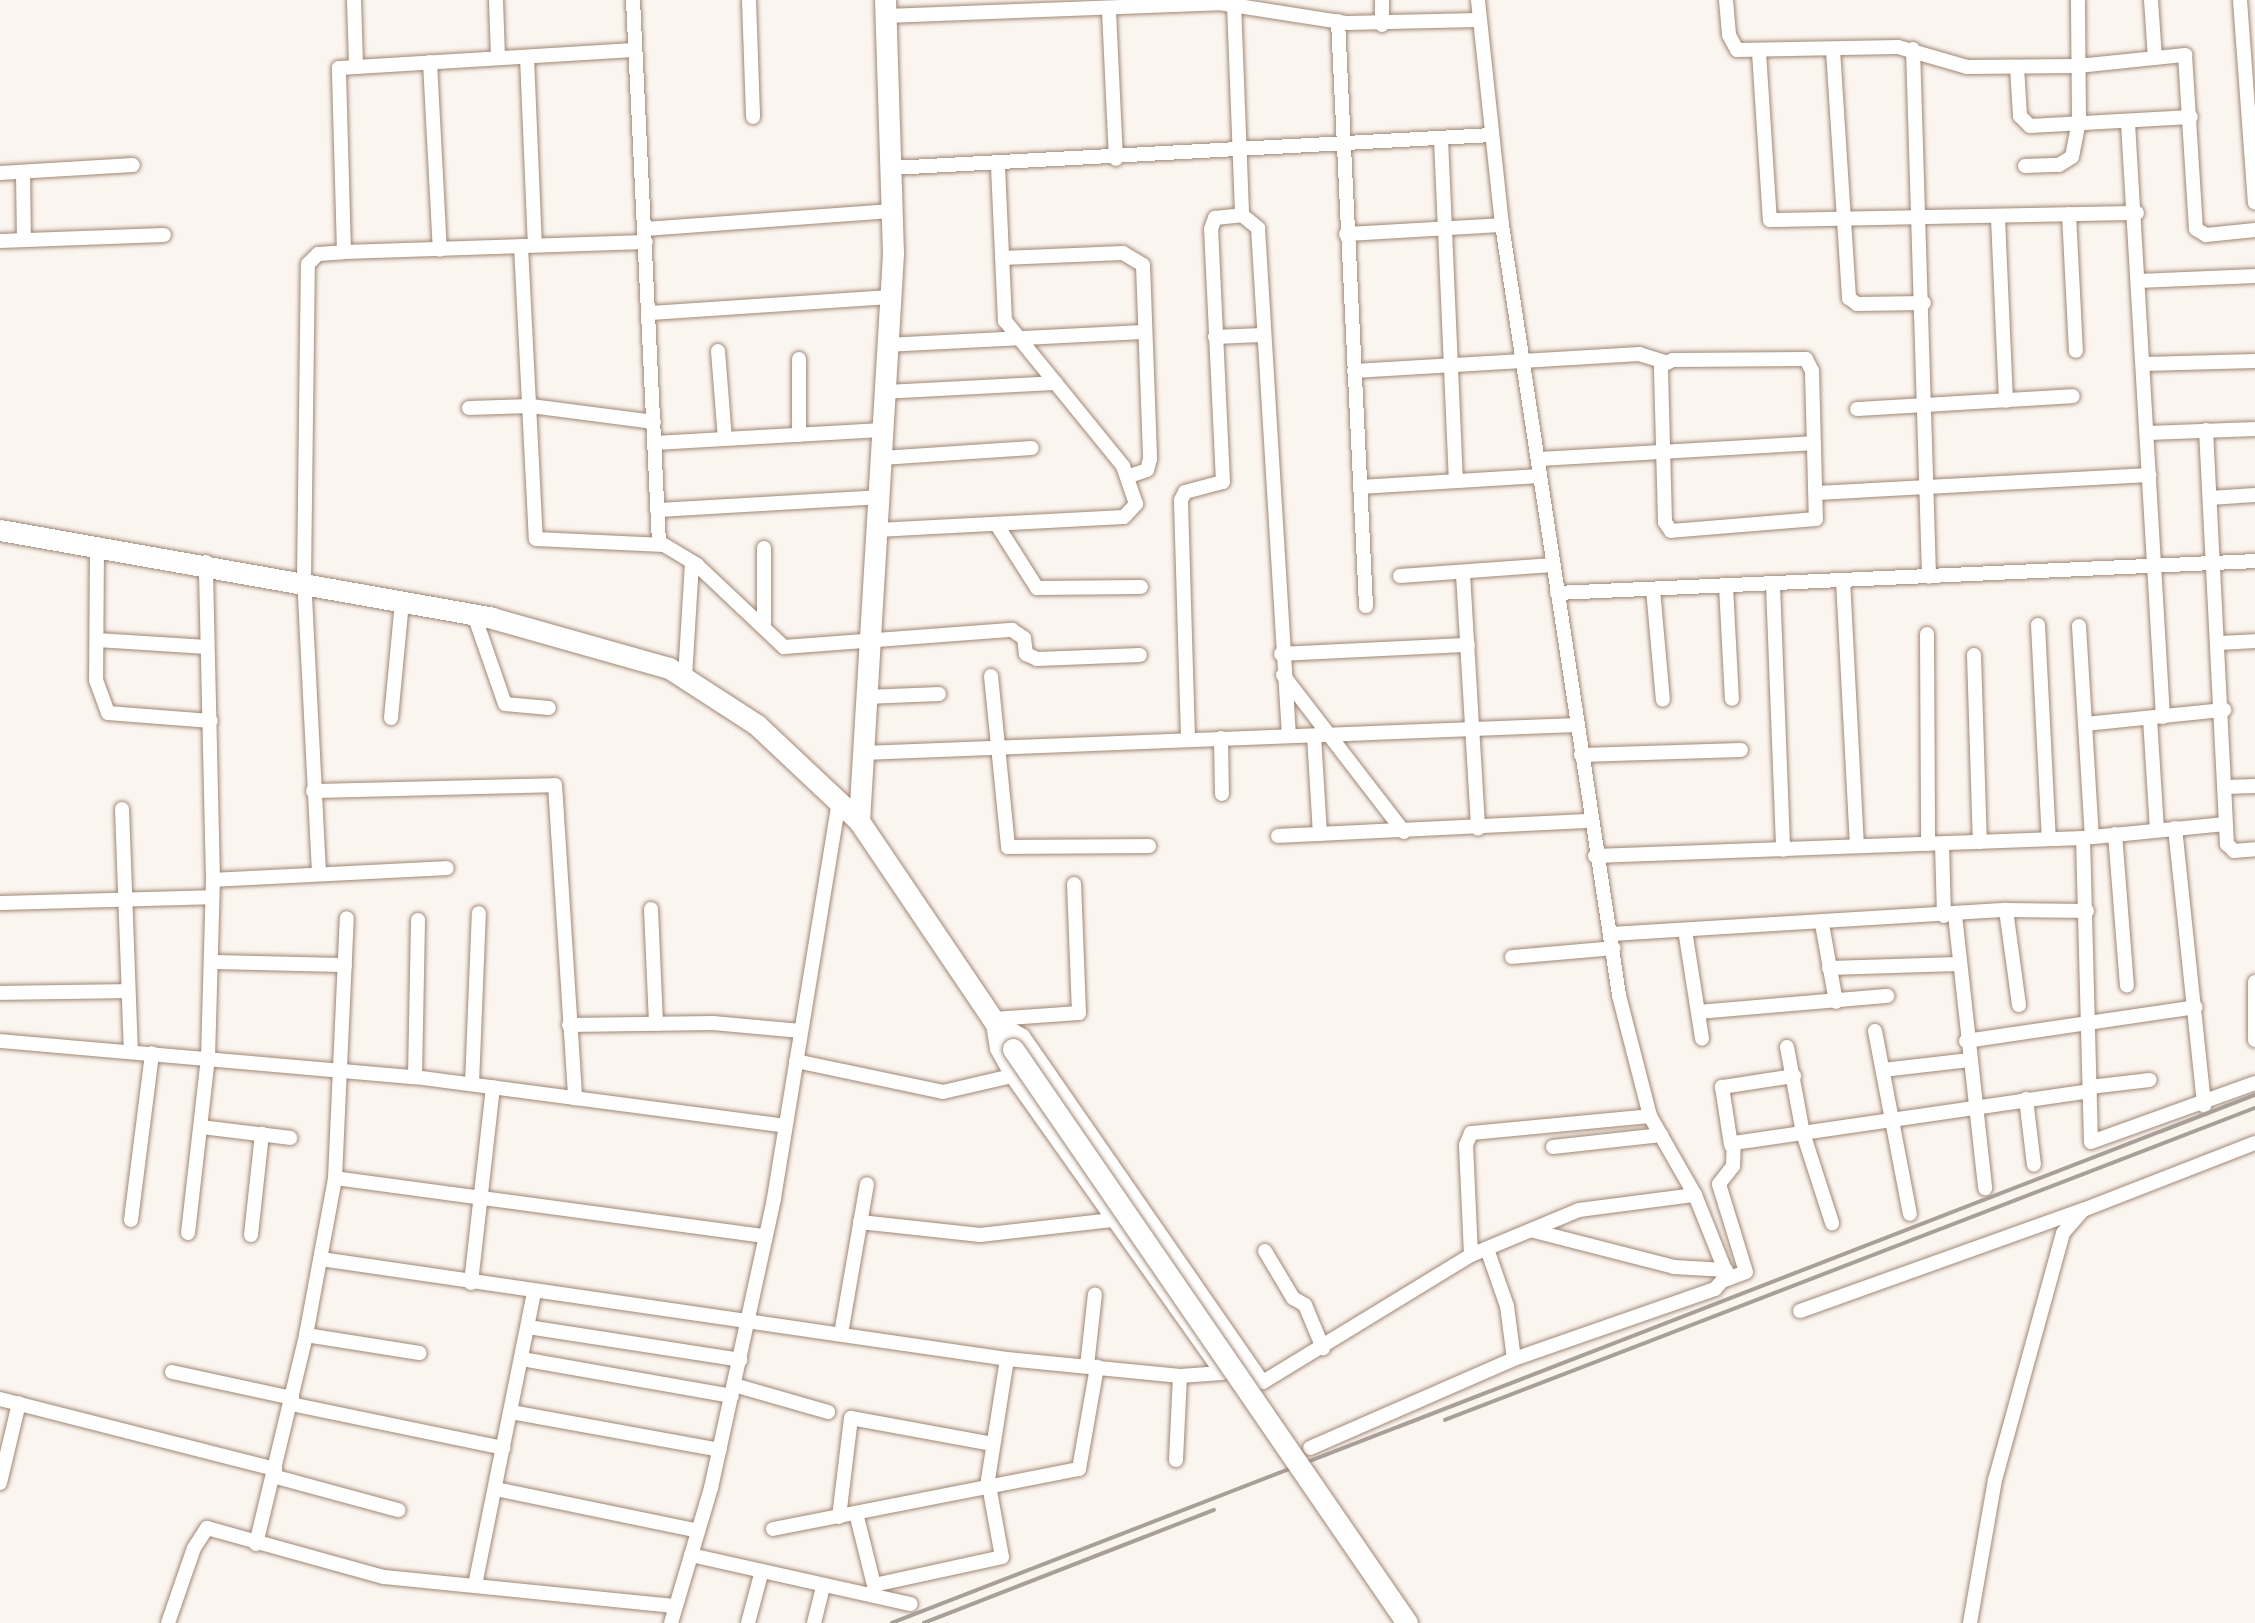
<!DOCTYPE html>
<html>
<head>
<meta charset="utf-8">
<style>
  body { margin:0 }
  #map { position:relative; width:2255px; height:1623px; overflow:hidden; background:#fbf5f0; font-family:"Libre Baskerville",serif }
  div>[style] { position:absolute }
  [style*='--x'] { left:calc(var(--x)*1px); top:calc(var(--y)*1px); width:calc(var(--w)*1px); rotate:calc(var(--a)*1deg) }
  .roads { filter:drop-shadow(0 0 2px #a18771) drop-shadow(0 0 2px #a18771) }
  .street>* { height:14px; margin:-7px; padding:0 7px; transform-origin:7px; border-radius:7px; background:#fff }
  .secondary>* { height:21px; margin:-10.5px; padding:0 10.5px; transform-origin:10.5px; border-radius:10.5px; background:#fff }
  .rail>* { height:3.5px; margin:-1.75px; padding:0 1.75px; transform-origin:1.75px; border-radius:1.75px; background:#a79f98 }
  .bridges { filter:drop-shadow(0 0 2px #a18771) drop-shadow(0 0 2px #a18771) }
  .secondary-bridge>* { height:21px; margin:-10.5px; padding:0 10.5px; transform-origin:10.5px; border-radius:10.5px; background:#fff }
  span { translate:-50% -50%; white-space:nowrap; text-align:center; line-height:1.15; -webkit-text-stroke:5px #fbf5f0; paint-order:stroke }
</style>
</head>
<body>
<div id="map">
  <div class="roads">
    <div class="street">
      <i style="--x:354;--y:0;--w:64;--a:88.2"></i>
      <i style="--x:496;--y:0;--w:58;--a:88"></i>
      <i style="--x:633;--y:0;--w:544;--a:87.26"></i>
      <i style="--x:749;--y:0;--w:117;--a:88"></i>
      <i style="--x:1382;--y:0;--w:25;--a:90"></i>
      <i style="--x:1726;--y:0;--w:35;--a:85"></i>
      <i style="--x:1729;--y:35;--w:17;--a:62"></i>
      <i style="--x:1737;--y:50;--w:161;--a:-1.1"></i>
      <i style="--x:1898;--y:47;--w:72;--a:16.2"></i>
      <i style="--x:1967;--y:67;--w:111;--a:-0.5"></i>
      <i style="--x:2078;--y:66;--w:108;--a:-5.9"></i>
      <i style="--x:2185;--y:55;--w:174;--a:86.4"></i>
      <i style="--x:2196;--y:229;--w:12;--a:31"></i>
      <i style="--x:2206;--y:235;--w:49;--a:-5.8"></i>
      <i style="--x:2151;--y:0;--w:58;--a:86.1"></i>
      <i style="--x:2240;--y:0;--w:203;--a:85.8"></i>
      <i style="--x:1234;--y:4;--w:211;--a:87.8"></i>
      <i style="--x:1109;--y:11;--w:148;--a:87.3"></i>
      <i style="--x:886;--y:16;--w:333;--a:-2.2"></i>
      <i style="--x:1219;--y:3;--w:130;--a:8.9"></i>
      <i style="--x:1347;--y:23;--w:132;--a:-1.3"></i>
      <i style="--x:1338;--y:21;--w:586;--a:87.26"></i>
      <i style="--x:1913;--y:49;--w:528;--a:88.26"></i>
      <i style="--x:1833;--y:50;--w:249;--a:86.3"></i>
      <i style="--x:1849;--y:298;--w:10;--a:37"></i>
      <i style="--x:1857;--y:304;--w:67;--a:-0.9"></i>
      <i style="--x:1759;--y:52;--w:168;--a:86.3"></i>
      <i style="--x:1770;--y:220;--w:367;--a:-1.1"></i>
      <i style="--x:527;--y:57;--w:188;--a:87.6"></i>
      <i style="--x:430;--y:62;--w:188;--a:87"></i>
      <i style="--x:2017;--y:67;--w:49;--a:86.5"></i>
      <i style="--x:2020;--y:116;--w:14;--a:45"></i>
      <i style="--x:2030;--y:126;--w:161;--a:-3.2"></i>
      <i style="--x:2128;--y:123;--w:595;--a:86.63"></i>
      <i style="--x:1441;--y:139;--w:342;--a:87.5"></i>
      <i style="--x:2025;--y:166;--w:34;--a:-2"></i>
      <i style="--x:2059;--y:165;--w:15;--a:-32"></i>
      <i style="--x:2072;--y:157;--w:37;--a:-79"></i>
      <i style="--x:2079;--y:121;--w:121;--a:-90.5"></i>
      <i style="--x:892;--y:168;--w:601;--a:-3.15"></i>
      <i style="--x:23;--y:172;--w:68;--a:89.2"></i>
      <i style="--x:0;--y:173;--w:133;--a:-3.4"></i>
      <i style="--x:2069;--y:214;--w:137;--a:87.1"></i>
      <i style="--x:1998;--y:218;--w:183;--a:87.5"></i>
      <i style="--x:645;--y:229;--w:247;--a:-4.2"></i>
      <i style="--x:1346;--y:234;--w:156;--a:-3.3"></i>
      <i style="--x:0;--y:241;--w:164;--a:-2.1"></i>
      <i style="--x:521;--y:246;--w:293;--a:87.1"></i>
      <i style="--x:536;--y:539;--w:128;--a:2.7"></i>
      <i style="--x:664;--y:545;--w:39;--a:31"></i>
      <i style="--x:697;--y:565;--w:120;--a:43.3"></i>
      <i style="--x:784;--y:647;--w:229;--a:-4.3"></i>
      <i style="--x:1012;--y:630;--w:14;--a:34"></i>
      <i style="--x:1024;--y:638;--w:16;--a:83"></i>
      <i style="--x:1026;--y:654;--w:12;--a:24"></i>
      <i style="--x:1037;--y:659;--w:103;--a:-2.2"></i>
      <i style="--x:344;--y:252;--w:184;--a:-91.6"></i>
      <i style="--x:339;--y:68;--w:296;--a:-3.5"></i>
      <i style="--x:1002;--y:258;--w:121;--a:-2.4"></i>
      <i style="--x:1123;--y:253;--w:23;--a:31"></i>
      <i style="--x:1143;--y:265;--w:194;--a:87.9"></i>
      <i style="--x:1150;--y:459;--w:11;--a:105"></i>
      <i style="--x:1147;--y:470;--w:18;--a:161"></i>
      <i style="--x:2139;--y:281;--w:116;--a:-2.5"></i>
      <i style="--x:650;--y:313;--w:241;--a:-3.8"></i>
      <i style="--x:1215;--y:337;--w:47;--a:-2.4"></i>
      <i style="--x:885;--y:345;--w:258;--a:-2.9"></i>
      <i style="--x:718;--y:351;--w:88;--a:85.5"></i>
      <i style="--x:1806;--y:359;--w:13;--a:63"></i>
      <i style="--x:1812;--y:371;--w:148;--a:88.5"></i>
      <i style="--x:1816;--y:519;--w:145;--a:175.3"></i>
      <i style="--x:1671;--y:531;--w:11;--a:-124"></i>
      <i style="--x:1665;--y:522;--w:156;--a:-91.5"></i>
      <i style="--x:1661;--y:366;--w:13;--a:-27"></i>
      <i style="--x:1673;--y:360;--w:133;--a:-0.4"></i>
      <i style="--x:2144;--y:364;--w:111;--a:-1.5"></i>
      <i style="--x:1354;--y:371;--w:286;--a:-3.4"></i>
      <i style="--x:1639;--y:354;--w:27;--a:17"></i>
      <i style="--x:884;--y:392;--w:172;--a:-3"></i>
      <i style="--x:469;--y:408;--w:62;--a:-1.8"></i>
      <i style="--x:531;--y:406;--w:124;--a:7.4"></i>
      <i style="--x:1857;--y:409;--w:216;--a:-3.4"></i>
      <i style="--x:2206;--y:430;--w:415;--a:87.1"></i>
      <i style="--x:2227;--y:844;--w:10;--a:45"></i>
      <i style="--x:2234;--y:851;--w:21;--a:-5"></i>
      <i style="--x:2148;--y:433;--w:107;--a:-2.1"></i>
      <i style="--x:799;--y:435;--w:76;--a:-90"></i>
      <i style="--x:655;--y:443;--w:227;--a:-3.3"></i>
      <i style="--x:881;--y:458;--w:151;--a:-3.8"></i>
      <i style="--x:1538;--y:459;--w:276;--a:-3.3"></i>
      <i style="--x:1360;--y:487;--w:180;--a:-3.5"></i>
      <i style="--x:1817;--y:493;--w:333;--a:-3.1"></i>
      <i style="--x:2210;--y:498;--w:45;--a:-3.8"></i>
      <i style="--x:657;--y:510;--w:223;--a:-3.3"></i>
      <i style="--x:997;--y:525;--w:75;--a:57.6"></i>
      <i style="--x:1037;--y:588;--w:104;--a:-0.6"></i>
      <i style="--x:877;--y:530;--w:247;--a:-3"></i>
      <i style="--x:1124;--y:517;--w:18;--a:-47"></i>
      <i style="--x:1136;--y:504;--w:40;--a:-108.9"></i>
      <i style="--x:1123;--y:466;--w:187;--a:-129.1"></i>
      <i style="--x:1005;--y:321;--w:155;--a:-92.6"></i>
      <i style="--x:97;--y:547;--w:133;--a:90.4"></i>
      <i style="--x:96;--y:680;--w:35;--a:70"></i>
      <i style="--x:108;--y:713;--w:103;--a:4.4"></i>
      <i style="--x:764;--y:548;--w:79;--a:90"></i>
      <i style="--x:1463;--y:574;--w:255;--a:86.6"></i>
      <i style="--x:1400;--y:576;--w:153;--a:-4.1"></i>
      <i style="--x:1843;--y:580;--w:266;--a:87"></i>
      <i style="--x:1773;--y:585;--w:265;--a:87.8"></i>
      <i style="--x:1726;--y:586;--w:113;--a:87"></i>
      <i style="--x:1653;--y:589;--w:111;--a:84.9"></i>
      <i style="--x:1557;--y:593;--w:699;--a:-2.62"></i>
      <i style="--x:474;--y:615;--w:94;--a:70.8"></i>
      <i style="--x:505;--y:704;--w:44;--a:5.2"></i>
      <i style="--x:2038;--y:625;--w:214;--a:87.1"></i>
      <i style="--x:2079;--y:626;--w:211;--a:86.5"></i>
      <i style="--x:1927;--y:634;--w:210;--a:89.7"></i>
      <i style="--x:97;--y:640;--w:110;--a:3.6"></i>
      <i style="--x:2219;--y:643;--w:36;--a:-3"></i>
      <i style="--x:1281;--y:654;--w:187;--a:-2.8"></i>
      <i style="--x:1974;--y:655;--w:187;--a:88.2"></i>
      <i style="--x:1283;--y:675;--w:198;--a:52.4"></i>
      <i style="--x:991;--y:676;--w:172;--a:84.3"></i>
      <i style="--x:1008;--y:847;--w:141;--a:-0.4"></i>
      <i style="--x:685;--y:677;--w:115;--a:-86.5"></i>
      <i style="--x:866;--y:697;--w:73;--a:-2.4"></i>
      <i style="--x:391;--y:718;--w:117;--a:-84.6"></i>
      <i style="--x:2150;--y:719;--w:111;--a:86.4"></i>
      <i style="--x:2085;--y:724;--w:140;--a:-5.8"></i>
      <i style="--x:1314;--y:736;--w:98;--a:86.5"></i>
      <i style="--x:1188;--y:738;--w:238;--a:-91.7"></i>
      <i style="--x:1181;--y:500;--w:9;--a:-63"></i>
      <i style="--x:1185;--y:492;--w:39;--a:-15"></i>
      <i style="--x:1223;--y:482;--w:253;--a:-92.7"></i>
      <i style="--x:1211;--y:229;--w:12;--a:-70"></i>
      <i style="--x:1215;--y:218;--w:27;--a:-6"></i>
      <i style="--x:1242;--y:215;--w:21;--a:39"></i>
      <i style="--x:1258;--y:228;--w:509;--a:86.51"></i>
      <i style="--x:1221;--y:738;--w:56;--a:89"></i>
      <i style="--x:863;--y:753;--w:714;--a:-2.25"></i>
      <i style="--x:1581;--y:755;--w:160;--a:-1.8"></i>
      <i style="--x:2226;--y:787;--w:29;--a:-2"></i>
      <i style="--x:313;--y:791;--w:242;--a:-1.4"></i>
      <i style="--x:555;--y:785;--w:314;--a:86.3"></i>
      <i style="--x:122;--y:809;--w:243;--a:87.9"></i>
      <i style="--x:2175;--y:828;--w:279;--a:84"></i>
      <i style="--x:2115;--y:834;--w:152;--a:85.5"></i>
      <i style="--x:1278;--y:836;--w:312;--a:-2.8"></i>
      <i style="--x:2083;--y:838;--w:304;--a:88.5"></i>
      <i style="--x:2091;--y:1142;--w:174;--a:-19.8"></i>
      <i style="--x:1942;--y:844;--w:72;--a:88.4"></i>
      <i style="--x:1595;--y:856;--w:488;--a:-2.1"></i>
      <i style="--x:2083;--y:838;--w:143;--a:-5.6"></i>
      <i style="--x:319;--y:873;--w:293;--a:-92.9"></i>
      <i style="--x:304;--y:580;--w:316;--a:-89.3"></i>
      <i style="--x:308;--y:264;--w:14;--a:-45"></i>
      <i style="--x:318;--y:254;--w:26;--a:-4"></i>
      <i style="--x:344;--y:252;--w:302;--a:-1.9"></i>
      <i style="--x:213;--y:880;--w:234;--a:-2.9"></i>
      <i style="--x:0;--y:903;--w:212;--a:-1.6"></i>
      <i style="--x:651;--y:909;--w:115;--a:87.5"></i>
      <i style="--x:2006;--y:910;--w:96;--a:82.2"></i>
      <i style="--x:1955;--y:915;--w:275;--a:83.7"></i>
      <i style="--x:1822;--y:924;--w:79;--a:79.8"></i>
      <i style="--x:1685;--y:930;--w:110;--a:81.1"></i>
      <i style="--x:1611;--y:934;--w:396;--a:-3.5"></i>
      <i style="--x:2006;--y:910;--w:81;--a:0.7"></i>
      <i style="--x:1512;--y:957;--w:102;--a:-5"></i>
      <i style="--x:211;--y:962;--w:134;--a:1.3"></i>
      <i style="--x:1829;--y:968;--w:129;--a:-1.8"></i>
      <i style="--x:2255;--y:982;--w:58;--a:90"></i>
      <i style="--x:0;--y:993;--w:127;--a:-0.9"></i>
      <i style="--x:1699;--y:1012;--w:189;--a:-4.9"></i>
      <i style="--x:994;--y:1019;--w:85;--a:-4"></i>
      <i style="--x:1079;--y:1013;--w:129;--a:-92.2"></i>
      <i style="--x:997;--y:1021;--w:30;--a:30"></i>
      <i style="--x:1023;--y:1036;--w:421;--a:55.3"></i>
      <i style="--x:1263;--y:1382;--w:244;--a:-31.4"></i>
      <i style="--x:1471;--y:1255;--w:117;--a:-22.6"></i>
      <i style="--x:1579;--y:1210;--w:117;--a:-7.4"></i>
      <i style="--x:569;--y:1025;--w:144;--a:-0.8"></i>
      <i style="--x:713;--y:1023;--w:88;--a:5.2"></i>
      <i style="--x:1875;--y:1031;--w:186;--a:79.2"></i>
      <i style="--x:0;--y:1041;--w:417;--a:5"></i>
      <i style="--x:415;--y:1077;--w:373;--a:7.5"></i>
      <i style="--x:1966;--y:1041;--w:232;--a:-8.4"></i>
      <i style="--x:1787;--y:1047;--w:87;--a:79.5"></i>
      <i style="--x:1803;--y:1133;--w:95;--a:72.1"></i>
      <i style="--x:796;--y:1061;--w:150;--a:11.9"></i>
      <i style="--x:943;--y:1092;--w:71;--a:-13.1"></i>
      <i style="--x:1883;--y:1070;--w:87;--a:-6.6"></i>
      <i style="--x:415;--y:1077;--w:157;--a:-88.9"></i>
      <i style="--x:472;--y:1084;--w:171;--a:-87.7"></i>
      <i style="--x:2090;--y:1087;--w:60;--a:-6.7"></i>
      <i style="--x:2026;--y:1099;--w:66;--a:83.1"></i>
      <i style="--x:201;--y:1127;--w:90;--a:7"></i>
      <i style="--x:1731;--y:1145;--w:59;--a:-98.8"></i>
      <i style="--x:1722;--y:1087;--w:73;--a:-8.7"></i>
      <i style="--x:1553;--y:1147;--w:109;--a:-6.3"></i>
      <i style="--x:335;--y:1178;--w:434;--a:7.7"></i>
      <i style="--x:131;--y:1220;--w:168;--a:-82.8"></i>
      <i style="--x:860;--y:1222;--w:121;--a:6.2"></i>
      <i style="--x:980;--y:1235;--w:133;--a:-6.5"></i>
      <i style="--x:1534;--y:1231;--w:145;--a:14.4"></i>
      <i style="--x:1674;--y:1267;--w:52;--a:3.3"></i>
      <i style="--x:188;--y:1233;--w:176;--a:-83.5"></i>
      <i style="--x:208;--y:1058;--w:178;--a:-88.4"></i>
      <i style="--x:213;--y:880;--w:318;--a:-91.3"></i>
      <i style="--x:251;--y:1235;--w:102;--a:-83.8"></i>
      <i style="--x:1487;--y:1249;--w:60;--a:70.7"></i>
      <i style="--x:1507;--y:1306;--w:53;--a:82.5"></i>
      <i style="--x:1265;--y:1251;--w:55;--a:59.2"></i>
      <i style="--x:1293;--y:1298;--w:14;--a:30"></i>
      <i style="--x:1305;--y:1305;--w:47;--a:67.3"></i>
      <i style="--x:1471;--y:1255;--w:110;--a:-92.6"></i>
      <i style="--x:1466;--y:1145;--w:13;--a:-67"></i>
      <i style="--x:1471;--y:1133;--w:180;--a:-5.4"></i>
      <i style="--x:321;--y:1259;--w:693;--a:8.29"></i>
      <i style="--x:1007;--y:1359;--w:174;--a:5.6"></i>
      <i style="--x:1180;--y:1376;--w:42;--a:-4.1"></i>
      <i style="--x:1222;--y:1373;--w:364;--a:-125.3"></i>
      <i style="--x:1012;--y:1076;--w:31;--a:-119"></i>
      <i style="--x:997;--y:1049;--w:25;--a:-99"></i>
      <i style="--x:1725;--y:1280;--w:22;--a:-21"></i>
      <i style="--x:1746;--y:1272;--w:92;--a:-107.1"></i>
      <i style="--x:1719;--y:1184;--w:23;--a:-52"></i>
      <i style="--x:1733;--y:1166;--w:23;--a:-88"></i>
      <i style="--x:1734;--y:1143;--w:360;--a:-8.3"></i>
      <i style="--x:471;--y:1283;--w:197;--a:-83.6"></i>
      <i style="--x:1800;--y:1311;--w:300;--a:-19.7"></i>
      <i style="--x:528;--y:1327;--w:215;--a:8.8"></i>
      <i style="--x:841;--y:1334;--w:152;--a:-80.2"></i>
      <i style="--x:306;--y:1335;--w:115;--a:9"></i>
      <i style="--x:522;--y:1359;--w:213;--a:10"></i>
      <i style="--x:1087;--y:1366;--w:72;--a:-83.7"></i>
      <i style="--x:172;--y:1372;--w:123;--a:12.2"></i>
      <i style="--x:734;--y:1385;--w:98;--a:16"></i>
      <i style="--x:0;--y:1399;--w:284;--a:14.3"></i>
      <i style="--x:291;--y:1404;--w:217;--a:11.7"></i>
      <i style="--x:511;--y:1412;--w:212;--a:10.3"></i>
      <i style="--x:1310;--y:1448;--w:223;--a:-23.6"></i>
      <i style="--x:1514;--y:1359;--w:213;--a:-19.2"></i>
      <i style="--x:1715;--y:1289;--w:18;--a:-49"></i>
      <i style="--x:1727;--y:1275;--w:86;--a:-111.8"></i>
      <i style="--x:1695;--y:1195;--w:91;--a:-119.7"></i>
      <i style="--x:1650;--y:1116;--w:125;--a:-104.4"></i>
      <i style="--x:1619;--y:995;--w:779;--a:-98.64"></i>
      <i style="--x:1502;--y:225;--w:226;--a:-96.1"></i>
      <i style="--x:1176;--y:1460;--w:84;--a:-87.3"></i>
      <i style="--x:273;--y:1476;--w:130;--a:15.2"></i>
      <i style="--x:0;--y:1483;--w:82;--a:-76.6"></i>
      <i style="--x:496;--y:1489;--w:206;--a:11.7"></i>
      <i style="--x:856;--y:1513;--w:74;--a:76"></i>
      <i style="--x:874;--y:1585;--w:131;--a:-12.3"></i>
      <i style="--x:1002;--y:1557;--w:78;--a:-100.3"></i>
      <i style="--x:988;--y:1480;--w:122;--a:-81.1"></i>
      <i style="--x:839;--y:1517;--w:100;--a:-83.1"></i>
      <i style="--x:851;--y:1418;--w:144;--a:10.4"></i>
      <i style="--x:773;--y:1529;--w:312;--a:-11.1"></i>
      <i style="--x:1079;--y:1469;--w:104;--a:-80"></i>
      <i style="--x:256;--y:1544;--w:215;--a:-76.5"></i>
      <i style="--x:306;--y:1335;--w:160;--a:-79.5"></i>
      <i style="--x:335;--y:1178;--w:260;--a:-87.4"></i>
      <i style="--x:691;--y:1555;--w:225;--a:12.6"></i>
      <i style="--x:475;--y:1585;--w:299;--a:-78.6"></i>
      <i style="--x:168;--y:1623;--w:79;--a:-70.9"></i>
      <i style="--x:194;--y:1548;--w:24;--a:-57"></i>
      <i style="--x:207;--y:1528;--w:184;--a:15.5"></i>
      <i style="--x:384;--y:1577;--w:292;--a:5.7"></i>
      <i style="--x:671;--y:1623;--w:141;--a:-73.5"></i>
      <i style="--x:711;--y:1488;--w:297;--a:-77.7"></i>
      <i style="--x:774;--y:1198;--w:402;--a:-80.7"></i>
      <i style="--x:748;--y:1623;--w:51;--a:-75.1"></i>
      <i style="--x:814;--y:1623;--w:36;--a:-76"></i>
      <i style="--x:1970;--y:1623;--w:145;--a:-80.1"></i>
      <i style="--x:1995;--y:1480;--w:256;--a:-74.6"></i>
      <i style="--x:2063;--y:1233;--w:30;--a:-49"></i>
      <i style="--x:2083;--y:1210;--w:185;--a:-21.3"></i>
    </div>
    <div class="secondary">
      <i style="--x:0;--y:530;--w:500;--a:10.1"></i>
      <i style="--x:492;--y:618;--w:184;--a:15.8"></i>
      <i style="--x:669;--y:668;--w:105;--a:32.9"></i>
      <i style="--x:757;--y:725;--w:140;--a:43.3"></i>
      <i style="--x:859;--y:821;--w:275;--a:56"></i>
      <i style="--x:859;--y:821;--w:569;--a:-86.57"></i>
      <i style="--x:893;--y:253;--w:253;--a:-91.8"></i>
    </div>
  </div>
  <div class="rail">
    <i style="--x:1445;--y:1420;--w:868;--a:-21.07"></i>
    <i style="--x:892;--y:1623;--w:1462;--a:-21.18"></i>
    <i style="--x:924;--y:1623;--w:311;--a:-21.3"></i>
  </div>
  <div class="bridges">
    <div class="secondary-bridge">
      <i style="--x:1013;--y:1049;--w:696;--a:55.53"></i>
    </div>
  </div>
</div>
</body>
</html>
